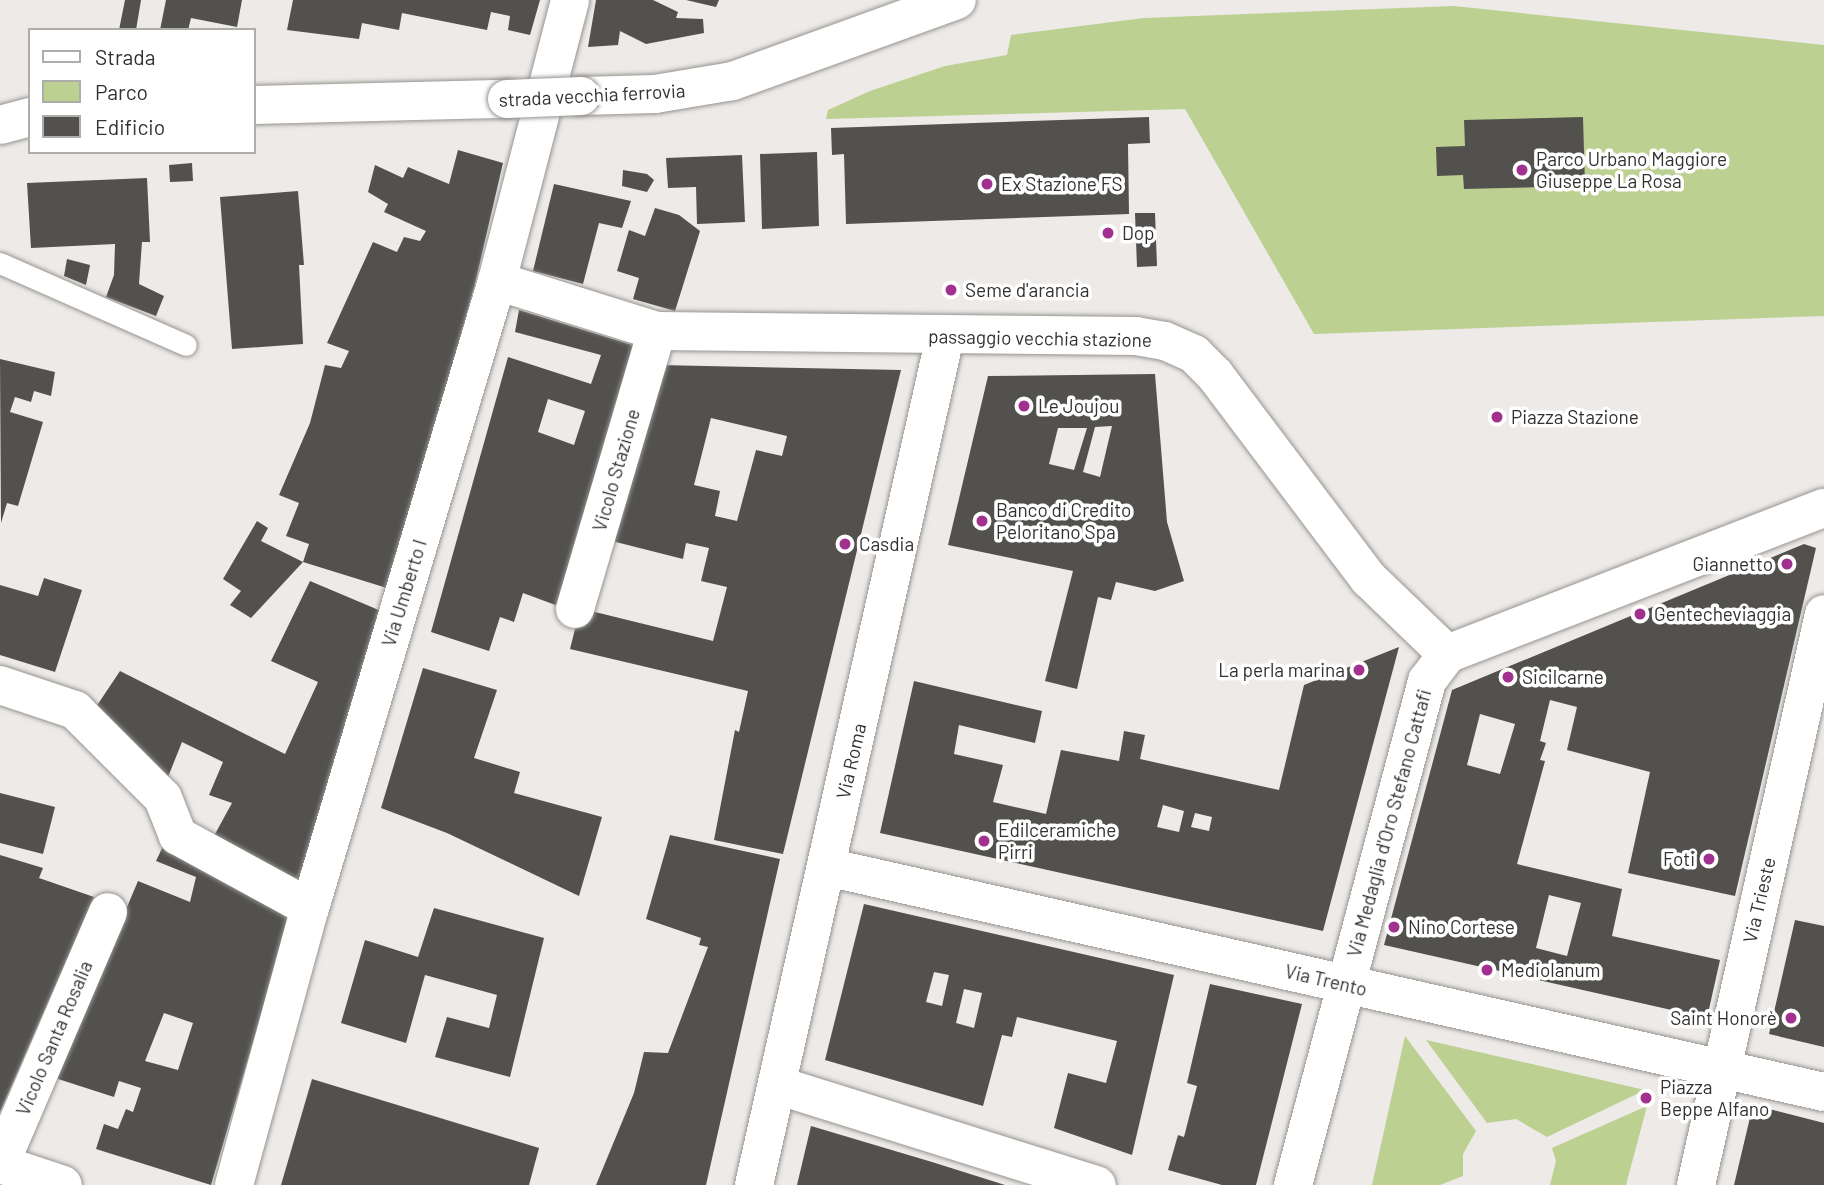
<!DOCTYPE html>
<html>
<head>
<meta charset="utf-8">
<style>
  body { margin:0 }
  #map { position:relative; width:1824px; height:1185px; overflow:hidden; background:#edeae7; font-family:Barlow,sans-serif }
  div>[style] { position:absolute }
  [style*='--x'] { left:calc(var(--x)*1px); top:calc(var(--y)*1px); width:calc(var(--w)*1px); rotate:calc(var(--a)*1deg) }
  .green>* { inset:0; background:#bbd091 }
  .building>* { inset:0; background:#52514e }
  .roads { filter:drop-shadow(0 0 2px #969491) drop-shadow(0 0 2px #969491) }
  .service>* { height:21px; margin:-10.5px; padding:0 10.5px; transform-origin:10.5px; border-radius:10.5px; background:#fff }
  .minor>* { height:38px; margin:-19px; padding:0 19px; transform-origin:19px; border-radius:19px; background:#fff }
  .tertiary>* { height:38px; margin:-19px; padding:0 19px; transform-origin:19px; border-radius:19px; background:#fff }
  .primary>* { height:38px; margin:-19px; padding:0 19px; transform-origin:19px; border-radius:19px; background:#fff }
  .bridges { filter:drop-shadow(0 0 2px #969491) drop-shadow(0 0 2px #969491) }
  .tertiary-bridge>* { height:38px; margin:-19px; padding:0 19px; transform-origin:19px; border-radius:19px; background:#fff }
  .dots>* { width:19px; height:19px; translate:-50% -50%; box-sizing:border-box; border:4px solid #fff; border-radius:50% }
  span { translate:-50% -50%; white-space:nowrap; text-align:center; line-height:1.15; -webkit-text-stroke:7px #fff; paint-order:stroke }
  .street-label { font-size:19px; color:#323130 }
  .poi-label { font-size:19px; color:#323130 }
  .left { translate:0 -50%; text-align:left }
  .right { translate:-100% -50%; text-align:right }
  .legend { position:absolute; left:28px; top:28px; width:228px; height:126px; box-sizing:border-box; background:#fff; border:2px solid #adadac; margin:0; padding:9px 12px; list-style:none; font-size:21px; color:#323130 }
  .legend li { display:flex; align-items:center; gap:14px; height:35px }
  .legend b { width:35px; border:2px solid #adadac }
</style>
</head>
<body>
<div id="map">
  <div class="green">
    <i style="clip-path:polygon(1454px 6px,1824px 45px,1824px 316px,1314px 334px,1185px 109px,826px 119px,828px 110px,870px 91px,945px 66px,1007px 55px,1011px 35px,1144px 18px)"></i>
    <i style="clip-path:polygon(1405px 1036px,1476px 1131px,1463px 1154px,1463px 1176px,1440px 1185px,1372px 1185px)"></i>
    <i style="clip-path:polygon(1426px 1040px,1645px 1090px,1547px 1137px,1516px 1119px,1487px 1123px)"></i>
    <i style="clip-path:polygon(1647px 1106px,1626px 1185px,1550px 1185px,1556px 1161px,1552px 1148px)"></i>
  </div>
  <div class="building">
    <i style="clip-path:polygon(125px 0,141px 0,136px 30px,119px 30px)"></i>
    <i style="clip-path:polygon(166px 0,242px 0,237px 27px,191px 18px,188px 30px,160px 30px)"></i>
    <i style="clip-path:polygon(293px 0,540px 0,530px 35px,508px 30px,510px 16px,491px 12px,487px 30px,402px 13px,399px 30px,362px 23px,359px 39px,287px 30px)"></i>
    <i style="clip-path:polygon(596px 0,653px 0,678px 12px,676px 18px,703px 19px,704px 33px,646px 44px,620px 31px,618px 45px,588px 47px)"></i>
    <i style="clip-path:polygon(686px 0,719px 0,716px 7px)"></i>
    <i style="clip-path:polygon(1149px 117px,1150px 143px,1128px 144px,1129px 214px,846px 224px,844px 154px,832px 155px,831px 128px)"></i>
    <i style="clip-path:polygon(1583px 117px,1585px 186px,1464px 189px,1463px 175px,1437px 176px,1436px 147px,1465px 146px,1464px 120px)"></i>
    <i style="clip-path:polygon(458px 150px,503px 163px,475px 284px,390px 589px,303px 562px,251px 618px,230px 605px,241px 591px,223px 579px,257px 521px,268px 528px,261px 541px,303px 562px,309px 544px,286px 536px,299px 503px,279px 495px,310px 423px,325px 365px,341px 368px,349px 351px,327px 343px,373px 242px,397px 252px,404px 237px,420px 241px,426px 231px,384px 212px,388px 204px,368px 192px,375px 165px,403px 178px,408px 167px,449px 184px)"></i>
    <i style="clip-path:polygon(817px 152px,819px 226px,762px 229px,760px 154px)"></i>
    <i style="clip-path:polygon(742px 155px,745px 222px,697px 224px,696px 187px,668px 188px,666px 158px)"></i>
    <i style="clip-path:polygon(192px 163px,193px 181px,170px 182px,169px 165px)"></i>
    <i style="clip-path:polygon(623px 170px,647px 174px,654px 180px,647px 192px,622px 186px)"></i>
    <i style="clip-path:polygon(147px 178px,150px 242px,142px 242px,139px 284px,164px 296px,156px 316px,106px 297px,114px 275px,115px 244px,31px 248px,27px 183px)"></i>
    <i style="clip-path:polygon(554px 184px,631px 201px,622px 228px,599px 223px,583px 284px,533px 271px)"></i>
    <i style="clip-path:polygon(298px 191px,304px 265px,299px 265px,303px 344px,232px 349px,220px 197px)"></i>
    <i style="clip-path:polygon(655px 208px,679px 215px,700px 231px,675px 311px,633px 299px,639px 278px,617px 271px,629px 230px,645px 236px)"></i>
    <i style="clip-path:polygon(1135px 213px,1155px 213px,1157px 266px,1137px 267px)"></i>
    <i style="clip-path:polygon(67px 259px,90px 265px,86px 285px,64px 276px)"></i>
    <i style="clip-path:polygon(evenodd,519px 310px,642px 348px,569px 610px,523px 593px,514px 622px,500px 617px,489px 651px,431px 632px,508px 357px,591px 384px,601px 355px,515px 332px,519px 310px,548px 399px,585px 411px,574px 445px,538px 432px,548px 399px)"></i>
    <i style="clip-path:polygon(0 359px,55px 372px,51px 396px,34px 391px,31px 402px,15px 397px,10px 412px,43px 422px,18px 506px,7px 503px,1px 523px)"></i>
    <i style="clip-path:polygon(evenodd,659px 365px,901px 370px,783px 854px,714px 840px,735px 730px,739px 732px,748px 691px,570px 649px,575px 629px,595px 612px,713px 641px,727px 587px,701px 581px,709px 548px,686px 543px,683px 559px,612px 541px,659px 365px,711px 418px,787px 436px,782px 456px,756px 450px,737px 521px,715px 516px,720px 491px,694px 485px,711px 418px)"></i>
    <i style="clip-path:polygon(evenodd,1155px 374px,1167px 522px,1184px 581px,1155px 591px,1116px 582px,1111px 600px,1098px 597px,1077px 689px,1045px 681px,1073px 571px,948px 545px,988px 376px,1155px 374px,1112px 426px,1100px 477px,1083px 472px,1095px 427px,1112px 426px,1155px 374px,1058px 428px,1087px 428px,1074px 470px,1049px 464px,1058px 428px)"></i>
    <i style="clip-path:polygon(evenodd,1804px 544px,1816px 548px,1735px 896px,1628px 873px,1650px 772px,1567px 750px,1577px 707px,1550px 700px,1540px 741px,1546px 743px,1540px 760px,1545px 761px,1517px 864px,1622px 889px,1612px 936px,1720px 960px,1707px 1018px,1384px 945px,1452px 690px,1804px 544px,1480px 714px,1515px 724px,1500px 774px,1467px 765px,1480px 714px,1804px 544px,1549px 895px,1581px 903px,1567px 956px,1536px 948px,1549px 895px)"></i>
    <i style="clip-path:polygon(44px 578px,82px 590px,55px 672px,0 655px,0 585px,38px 596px)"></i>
    <i style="clip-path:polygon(310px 581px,381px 611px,300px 886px,209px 845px,232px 803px,209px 795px,223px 762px,182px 742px,166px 782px,92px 713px,120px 671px,285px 754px,318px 682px,271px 661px)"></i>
    <i style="clip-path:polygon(evenodd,1399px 647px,1323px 931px,880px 833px,914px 681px,1042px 711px,1035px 743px,959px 725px,954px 754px,1003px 765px,993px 802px,1046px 814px,1061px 750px,1119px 761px,1124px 731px,1145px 735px,1140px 759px,1279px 790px,1304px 685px,1399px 647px,1163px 805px,1184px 811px,1179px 832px,1157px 827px,1163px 805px,1399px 647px,1195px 813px,1212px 817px,1209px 831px,1191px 827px,1195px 813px)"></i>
    <i style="clip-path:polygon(423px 668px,497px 690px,474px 758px,520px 772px,514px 793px,602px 817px,579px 896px,447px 833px,381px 808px)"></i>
    <i style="clip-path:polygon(0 793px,55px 807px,43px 854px,0 843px)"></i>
    <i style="clip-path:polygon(670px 835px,780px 859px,706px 1185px,596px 1185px,634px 1093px,644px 1052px,668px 1053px,708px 947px,699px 945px,701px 938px,646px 919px)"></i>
    <i style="clip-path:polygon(evenodd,165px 842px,294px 903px,211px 1185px,96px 1149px,104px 1124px,118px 1129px,126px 1109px,133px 1112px,141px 1088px,119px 1081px,114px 1097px,55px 1078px,138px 881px,190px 902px,196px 877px,156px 861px,165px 842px,164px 1013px,193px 1023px,178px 1070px,145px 1061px,164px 1013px)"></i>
    <i style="clip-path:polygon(0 855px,43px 868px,39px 878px,94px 897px,0 1112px)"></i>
    <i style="clip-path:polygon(evenodd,864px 904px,1174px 975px,1132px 1155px,1054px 1128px,1068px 1073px,1106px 1083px,1117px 1041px,1017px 1017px,1012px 1037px,1002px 1035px,983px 1106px,825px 1060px,864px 904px,934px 972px,949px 975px,942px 1006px,926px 1002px,934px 972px,864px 904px,964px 989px,982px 993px,974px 1028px,956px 1023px,964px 989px)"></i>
    <i style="clip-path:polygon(434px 908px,544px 938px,510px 1077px,435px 1057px,447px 1017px,489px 1028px,497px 995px,425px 975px,406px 1043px,341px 1023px,365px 940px,418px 957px)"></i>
    <i style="clip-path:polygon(1795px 920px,1824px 926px,1824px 1047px,1769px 1034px)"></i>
    <i style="clip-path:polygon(1210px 984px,1302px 1004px,1256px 1185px,1222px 1185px,1168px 1170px,1178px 1135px,1184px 1137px,1197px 1086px,1187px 1083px)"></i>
    <i style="clip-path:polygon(312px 1079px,539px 1148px,529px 1185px,281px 1185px)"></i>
    <i style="clip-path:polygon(1753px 1105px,1824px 1123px,1824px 1185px,1734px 1185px)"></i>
    <i style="clip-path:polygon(811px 1126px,932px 1162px,1005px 1185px,797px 1185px)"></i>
  </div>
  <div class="roads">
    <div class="service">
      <i style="--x:0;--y:263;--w:203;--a:23.8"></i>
    </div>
    <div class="minor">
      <i style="--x:497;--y:281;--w:168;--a:17.4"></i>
      <i style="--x:657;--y:331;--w:479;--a:0.6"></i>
      <i style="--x:1136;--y:336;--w:29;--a:10"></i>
      <i style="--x:1165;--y:341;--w:32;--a:24"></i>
      <i style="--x:1194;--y:354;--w:30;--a:45"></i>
      <i style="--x:1215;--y:375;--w:256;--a:53"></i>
      <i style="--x:1369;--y:579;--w:108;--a:43.9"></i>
      <i style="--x:575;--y:609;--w:290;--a:-73.6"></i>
      <i style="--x:0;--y:685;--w:79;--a:18.4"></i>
      <i style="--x:75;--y:710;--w:124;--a:45"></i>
      <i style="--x:163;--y:798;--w:41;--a:68.5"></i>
      <i style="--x:178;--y:836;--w:150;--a:28.6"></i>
      <i style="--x:827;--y:867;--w:1022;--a:12.72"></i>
      <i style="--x:777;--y:1085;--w:335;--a:17.4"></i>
      <i style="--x:0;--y:1164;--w:274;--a:-66.8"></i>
      <i style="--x:754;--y:1185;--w:869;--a:-77.31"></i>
      <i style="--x:1293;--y:1185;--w:522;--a:-75.11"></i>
      <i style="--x:1427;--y:681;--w:34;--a:-53"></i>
      <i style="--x:1447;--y:654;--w:404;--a:-21.2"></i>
      <i style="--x:1696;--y:1185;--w:585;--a:-77.36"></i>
    </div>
    <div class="tertiary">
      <i style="--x:581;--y:96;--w:74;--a:-1.5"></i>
      <i style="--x:655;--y:94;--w:79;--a:-9.5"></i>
      <i style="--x:733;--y:81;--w:238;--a:-19.9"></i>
      <i style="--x:254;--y:105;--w:253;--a:-1.4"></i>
      <i style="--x:0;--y:125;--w:31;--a:-15"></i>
      <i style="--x:234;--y:1185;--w:287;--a:-74.7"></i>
      <i style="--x:310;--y:908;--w:654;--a:-73.39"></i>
      <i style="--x:497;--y:281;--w:290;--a:-75.4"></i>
    </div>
    <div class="primary">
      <i style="--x:0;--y:1164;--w:66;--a:18.4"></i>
    </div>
  </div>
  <div class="bridges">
    <div class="tertiary-bridge">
      <i style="--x:507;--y:99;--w:74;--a:-2.3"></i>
    </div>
  </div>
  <div class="dots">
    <i style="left:1522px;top:170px;background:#a1308e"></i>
    <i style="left:987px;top:184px;background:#a1308e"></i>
    <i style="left:1108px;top:233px;background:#a1308e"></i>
    <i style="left:951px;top:290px;background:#a1308e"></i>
    <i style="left:1024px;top:406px;background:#a1308e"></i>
    <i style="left:1497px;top:417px;background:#a1308e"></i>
    <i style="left:982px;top:521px;background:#a1308e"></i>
    <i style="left:845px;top:544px;background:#a1308e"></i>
    <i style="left:1787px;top:564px;background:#a1308e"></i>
    <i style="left:1640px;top:614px;background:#a1308e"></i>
    <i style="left:1359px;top:670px;background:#a1308e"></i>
    <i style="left:1508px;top:677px;background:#a1308e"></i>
    <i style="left:984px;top:841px;background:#a1308e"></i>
    <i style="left:1709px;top:859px;background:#a1308e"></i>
    <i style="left:1394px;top:927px;background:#a1308e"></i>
    <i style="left:1487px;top:970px;background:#a1308e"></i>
    <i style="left:1791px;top:1018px;background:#a1308e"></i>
    <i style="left:1646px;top:1098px;background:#a1308e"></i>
  </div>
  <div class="street-label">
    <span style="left:592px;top:95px;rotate:-3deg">strada vecchia ferrovia</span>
    <span style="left:1040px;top:338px;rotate:1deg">passaggio vecchia stazione</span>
    <span style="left:616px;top:470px;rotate:-74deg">Vicolo Stazione</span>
    <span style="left:404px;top:593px;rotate:-73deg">Via Umberto I</span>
    <span style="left:851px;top:761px;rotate:-77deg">Via Roma</span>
    <span style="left:1389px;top:823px;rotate:-75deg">Via Medaglia d'Oro Stefano Cattafi</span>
    <span style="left:1759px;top:900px;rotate:-77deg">Via Trieste</span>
    <span style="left:1326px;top:980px;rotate:13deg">Via Trento</span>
    <span style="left:54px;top:1038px;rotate:-67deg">Vicolo Santa Rosalia</span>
  </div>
  <div class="poi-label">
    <span class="left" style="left:1536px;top:170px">Parco Urbano Maggiore<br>Giuseppe La Rosa</span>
    <span class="left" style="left:1001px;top:184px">Ex Stazione FS</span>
    <span class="left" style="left:1122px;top:233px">Dop</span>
    <span class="left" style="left:965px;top:290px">Seme d'arancia</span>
    <span class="left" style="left:1038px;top:406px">Le Joujou</span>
    <span class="left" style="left:1511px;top:417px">Piazza Stazione</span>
    <span class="left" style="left:996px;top:521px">Banco di Credito<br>Peloritano Spa</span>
    <span class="left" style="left:859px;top:544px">Casdia</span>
    <span class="right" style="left:1773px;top:564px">Giannetto</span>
    <span class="left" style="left:1654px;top:614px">Gentecheviaggia</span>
    <span class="right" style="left:1345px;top:670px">La perla marina</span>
    <span class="left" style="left:1522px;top:677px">Sicilcarne</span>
    <span class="left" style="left:998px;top:841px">Edilceramiche<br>Pirri</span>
    <span class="right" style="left:1695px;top:859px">Foti</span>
    <span class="left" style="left:1408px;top:927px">Nino Cortese</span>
    <span class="left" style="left:1501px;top:970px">Mediolanum</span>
    <span class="right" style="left:1777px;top:1018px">Saint Honorè</span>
    <span class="left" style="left:1660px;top:1098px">Piazza<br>Beppe Alfano</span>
  </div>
  <ul class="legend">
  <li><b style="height:9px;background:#fff"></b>Strada</li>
  <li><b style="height:19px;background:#bbd091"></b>Parco</li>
  <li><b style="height:19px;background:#52514e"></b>Edificio</li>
  </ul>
</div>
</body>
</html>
